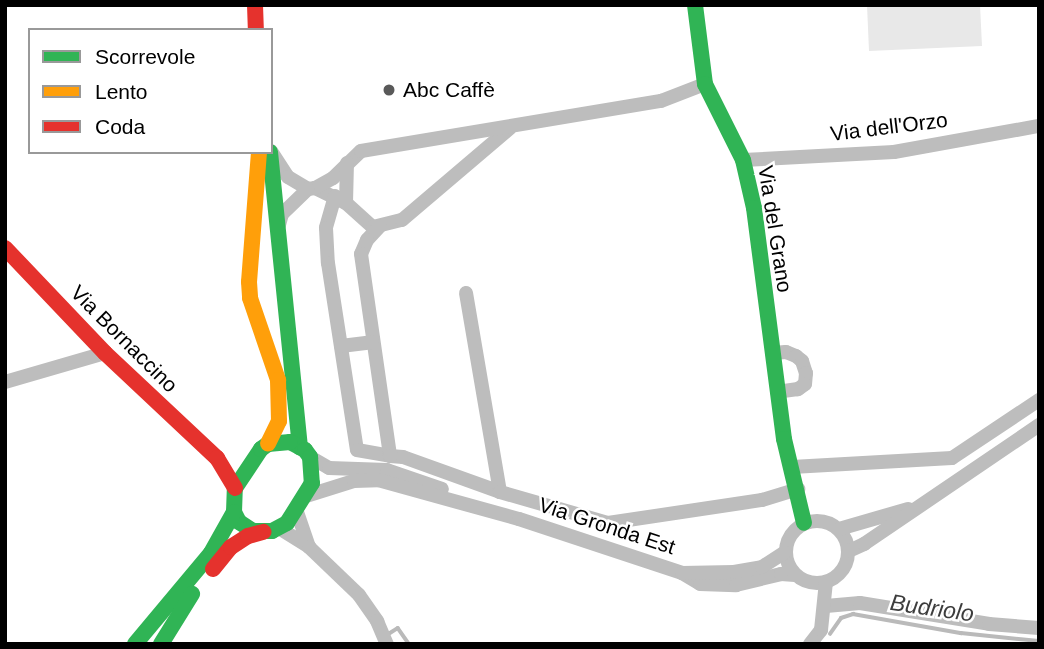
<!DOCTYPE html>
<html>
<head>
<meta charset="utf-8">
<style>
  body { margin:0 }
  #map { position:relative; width:1044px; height:649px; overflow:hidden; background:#fff; font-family:Arial,sans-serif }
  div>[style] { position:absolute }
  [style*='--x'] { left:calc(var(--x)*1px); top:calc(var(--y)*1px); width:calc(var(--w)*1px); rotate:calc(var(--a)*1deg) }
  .green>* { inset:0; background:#e8e8e8 }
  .stream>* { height:3.5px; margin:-1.75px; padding:0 1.75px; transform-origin:1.75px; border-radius:1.75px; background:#bababa }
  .street>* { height:14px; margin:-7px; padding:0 7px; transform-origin:7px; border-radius:7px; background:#bdbdbd }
  .street>.ring { margin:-7px; padding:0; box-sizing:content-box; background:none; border:14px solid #bdbdbd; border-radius:50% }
  .fast>* { height:16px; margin:-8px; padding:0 8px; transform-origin:8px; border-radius:8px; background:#30b455 }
  .slow>* { height:16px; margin:-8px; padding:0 8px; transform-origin:8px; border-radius:8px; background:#ff9f0a }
  .jam>* { height:16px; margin:-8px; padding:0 8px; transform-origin:8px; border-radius:8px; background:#e5322d }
  .dots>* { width:19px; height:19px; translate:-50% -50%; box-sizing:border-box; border:4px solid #fff; border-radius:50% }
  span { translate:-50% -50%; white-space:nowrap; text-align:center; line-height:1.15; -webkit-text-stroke:5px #fff; paint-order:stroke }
  .poi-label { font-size:21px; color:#000 }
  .left { translate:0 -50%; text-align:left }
  .street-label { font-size:21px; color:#000 }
  .water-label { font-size:23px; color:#3d3d3d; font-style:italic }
  .frame { position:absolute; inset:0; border:7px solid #000; pointer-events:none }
  .legend { position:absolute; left:28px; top:28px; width:245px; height:126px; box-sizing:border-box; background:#fff; border:2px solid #999; margin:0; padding:9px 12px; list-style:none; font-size:21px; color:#000 }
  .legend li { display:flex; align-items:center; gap:14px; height:35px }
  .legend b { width:35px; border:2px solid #999 }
</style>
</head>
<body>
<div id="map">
  <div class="green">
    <i style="clip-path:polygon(867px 5px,980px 5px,982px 46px,869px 51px)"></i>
  </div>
  <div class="stream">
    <i style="--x:390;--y:633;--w:9;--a:-32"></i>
    <i style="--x:398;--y:628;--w:19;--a:55"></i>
    <i style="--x:830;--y:634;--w:19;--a:-55"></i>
    <i style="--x:841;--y:618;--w:13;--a:-18"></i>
    <i style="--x:853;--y:614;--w:110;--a:10"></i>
    <i style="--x:961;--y:633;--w:78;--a:5.9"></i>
  </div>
  <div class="street">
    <i style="--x:271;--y:151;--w:31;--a:57"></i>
    <i style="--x:288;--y:177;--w:23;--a:31"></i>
    <i style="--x:308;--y:189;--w:7;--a:-8"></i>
    <i style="--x:315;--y:188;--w:34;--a:26"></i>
    <i style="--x:346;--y:203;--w:36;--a:42"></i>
    <i style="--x:373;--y:227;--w:30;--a:-14"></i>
    <i style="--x:402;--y:220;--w:142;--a:-40.4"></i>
    <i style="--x:743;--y:160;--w:151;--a:-3"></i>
    <i style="--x:894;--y:152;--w:147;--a:-10.2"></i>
    <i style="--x:315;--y:188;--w:21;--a:-29"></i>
    <i style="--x:333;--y:178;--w:39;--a:-44"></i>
    <i style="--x:361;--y:151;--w:304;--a:-9.5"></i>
    <i style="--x:661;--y:101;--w:47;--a:-21.1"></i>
    <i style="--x:335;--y:196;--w:33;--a:106"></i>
    <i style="--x:326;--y:228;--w:35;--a:87"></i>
    <i style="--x:328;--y:263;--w:189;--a:81.2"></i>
    <i style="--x:357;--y:450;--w:34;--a:10"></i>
    <i style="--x:346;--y:203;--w:40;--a:-88.6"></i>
    <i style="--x:279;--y:225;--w:11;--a:-75"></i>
    <i style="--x:282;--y:214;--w:36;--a:-44"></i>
    <i style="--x:380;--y:226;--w:19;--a:133"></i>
    <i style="--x:367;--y:240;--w:15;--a:113"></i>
    <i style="--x:361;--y:254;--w:204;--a:81.8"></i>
    <i style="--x:390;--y:456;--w:13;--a:4"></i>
    <i style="--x:403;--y:457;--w:103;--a:19.8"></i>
    <i style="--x:466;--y:293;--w:202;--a:80.3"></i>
    <i style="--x:500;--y:492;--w:112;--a:16"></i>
    <i style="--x:608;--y:523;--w:156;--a:-8.5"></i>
    <i style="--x:762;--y:500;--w:38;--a:-17"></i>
    <i style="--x:341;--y:346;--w:31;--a:-7"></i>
    <i style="--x:772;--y:353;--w:14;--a:-4"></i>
    <i style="--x:786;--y:352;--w:11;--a:22"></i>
    <i style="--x:796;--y:356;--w:8;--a:40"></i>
    <i style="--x:802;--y:361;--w:13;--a:72"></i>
    <i style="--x:806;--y:373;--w:11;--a:95"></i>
    <i style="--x:805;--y:384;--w:9;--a:144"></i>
    <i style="--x:798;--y:389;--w:21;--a:172"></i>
    <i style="--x:5;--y:382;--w:104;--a:-16.2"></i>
    <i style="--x:310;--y:457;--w:22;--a:30"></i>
    <i style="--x:329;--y:468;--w:58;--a:2"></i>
    <i style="--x:387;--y:470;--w:58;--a:19.1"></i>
    <i style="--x:792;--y:467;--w:160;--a:-3.2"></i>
    <i style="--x:952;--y:458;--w:105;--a:-33.7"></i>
    <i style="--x:306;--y:496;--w:50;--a:-17.4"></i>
    <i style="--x:354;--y:481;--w:24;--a:-2"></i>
    <i style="--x:378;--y:480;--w:146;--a:15.5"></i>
    <i style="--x:519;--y:519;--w:172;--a:18.3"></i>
    <i style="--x:682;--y:573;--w:21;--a:31"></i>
    <i style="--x:700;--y:584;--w:36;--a:2"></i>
    <i style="--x:736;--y:585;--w:46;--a:-13.7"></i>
    <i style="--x:781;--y:574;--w:14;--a:4"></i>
    <i class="ring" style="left:786px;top:521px;width:48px;height:48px"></i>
    <i style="--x:279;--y:528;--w:36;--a:32"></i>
    <i style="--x:309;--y:547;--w:40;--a:-108.9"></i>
    <i style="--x:839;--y:529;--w:72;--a:-16.2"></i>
    <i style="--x:309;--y:547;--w:69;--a:43.8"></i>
    <i style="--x:359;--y:595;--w:32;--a:55"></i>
    <i style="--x:377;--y:621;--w:25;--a:67"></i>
    <i style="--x:849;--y:551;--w:17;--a:-25"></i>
    <i style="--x:864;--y:544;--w:212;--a:-34.2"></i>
    <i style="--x:682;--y:573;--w:52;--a:-1.1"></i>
    <i style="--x:734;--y:572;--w:28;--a:-10"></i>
    <i style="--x:762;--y:567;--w:27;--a:-33"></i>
    <i style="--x:826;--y:606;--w:34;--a:-5"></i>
    <i style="--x:860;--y:603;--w:131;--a:9.2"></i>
    <i style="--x:989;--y:624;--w:50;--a:4.6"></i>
    <i style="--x:810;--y:644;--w:18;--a:-52"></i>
    <i style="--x:821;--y:630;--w:48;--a:-84.1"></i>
  </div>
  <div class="fast">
    <i style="--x:695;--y:5;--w:80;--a:82.8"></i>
    <i style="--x:705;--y:84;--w:85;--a:63.4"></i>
    <i style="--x:743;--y:160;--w:49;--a:77.1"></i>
    <i style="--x:754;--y:208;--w:233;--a:82.6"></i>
    <i style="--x:784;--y:439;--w:86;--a:76.6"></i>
    <i style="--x:270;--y:152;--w:297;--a:84.2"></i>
    <i style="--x:290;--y:442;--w:17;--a:28"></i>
    <i style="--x:305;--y:450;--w:9;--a:54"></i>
    <i style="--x:310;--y:457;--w:26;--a:86"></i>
    <i style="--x:312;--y:483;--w:47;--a:122"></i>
    <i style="--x:287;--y:523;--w:17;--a:152"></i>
    <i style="--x:272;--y:531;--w:19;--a:180"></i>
    <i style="--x:253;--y:531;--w:17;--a:-147"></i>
    <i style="--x:239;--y:522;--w:11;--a:-117"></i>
    <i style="--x:234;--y:512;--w:24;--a:-88"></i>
    <i style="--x:235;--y:488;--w:47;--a:-56.3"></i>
    <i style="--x:261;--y:449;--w:9;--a:-36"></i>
    <i style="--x:268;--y:444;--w:22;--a:-5"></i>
    <i style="--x:135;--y:644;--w:119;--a:-50.1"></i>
    <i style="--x:211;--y:553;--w:47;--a:-60.7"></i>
    <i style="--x:161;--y:644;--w:59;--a:-58.2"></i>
  </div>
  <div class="slow">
    <i style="--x:259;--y:152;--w:130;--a:94.4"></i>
    <i style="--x:249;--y:282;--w:16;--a:86"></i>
    <i style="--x:250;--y:298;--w:87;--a:71.1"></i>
    <i style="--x:278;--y:380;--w:41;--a:88.6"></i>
    <i style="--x:279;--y:421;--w:25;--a:116"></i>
  </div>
  <div class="jam">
    <i style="--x:255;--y:5;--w:25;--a:88"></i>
    <i style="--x:5;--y:248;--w:145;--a:46.4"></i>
    <i style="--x:105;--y:353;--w:154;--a:43.2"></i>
    <i style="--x:217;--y:458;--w:35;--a:59"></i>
    <i style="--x:213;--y:569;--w:28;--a:-51"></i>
    <i style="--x:231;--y:547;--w:20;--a:-33"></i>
    <i style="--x:248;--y:536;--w:16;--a:-15"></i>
  </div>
  <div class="dots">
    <i style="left:389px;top:90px;background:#595959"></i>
  </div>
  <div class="poi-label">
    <span class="left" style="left:403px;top:90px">Abc Caffè</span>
  </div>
  <div class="street-label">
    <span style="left:889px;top:127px;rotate:-7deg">Via dell'Orzo</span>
    <span style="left:775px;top:229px;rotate:81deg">Via del Grano</span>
    <span style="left:124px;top:339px;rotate:45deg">Via Bornaccino</span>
    <span style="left:607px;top:526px;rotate:18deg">Via Gronda Est</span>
  </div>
  <div class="water-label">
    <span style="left:932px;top:608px;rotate:8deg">Budriolo</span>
  </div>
  <div class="frame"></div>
  <ul class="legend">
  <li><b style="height:9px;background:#30b455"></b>Scorrevole</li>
  <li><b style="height:9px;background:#ff9f0a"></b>Lento</li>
  <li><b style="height:9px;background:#e5322d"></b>Coda</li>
  </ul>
</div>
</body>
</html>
